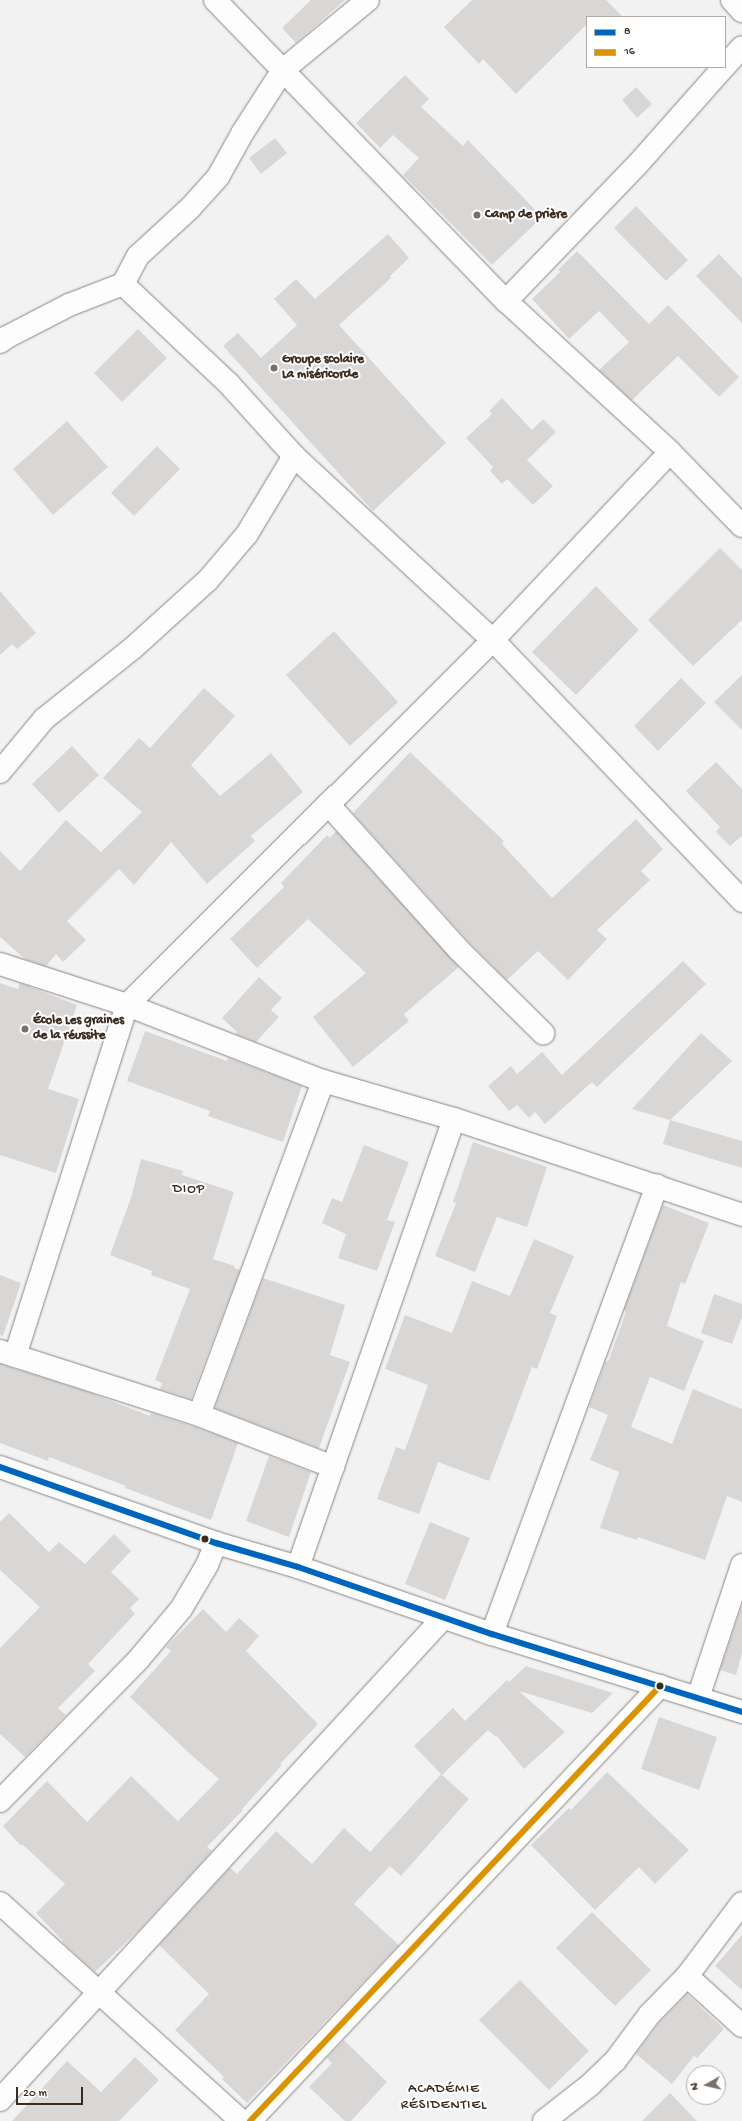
<!DOCTYPE html>
<html>
<head>
<meta charset="utf-8">
<style>
  body { margin:0 }
  #map { position:relative; width:742px; height:2121px; overflow:hidden; background:#f3f2f2; font-family:"Gochi Hand",sans-serif }
  div>[style] { position:absolute }
  [style*='--x'] { left:calc(var(--x)*1px); top:calc(var(--y)*1px); width:calc(var(--w)*1px); rotate:calc(var(--a)*1deg) }
  .building>* { inset:0; background:#d9d7d6 }
  .roads { filter:drop-shadow(0 0 1px #898582) drop-shadow(0 0 1px #898582) }
  .street>* { height:22px; margin:-11px; padding:0 11px; transform-origin:11px; border-radius:11px; background:#fdfdfd }
  .bus-1>* { height:6px; margin:-3px; padding:0 3px; transform-origin:3px; border-radius:3px; background:#0065bd }
  .bus-2>* { height:6px; margin:-3px; padding:0 3px; transform-origin:3px; border-radius:3px; background:#db9304 }
  .dots>* { width:11px; height:11px; translate:-50% -50%; box-sizing:border-box; border:2px solid #fff; border-radius:50% }
  span { translate:-50% -50%; white-space:nowrap; text-align:center; line-height:1.15; -webkit-text-stroke:4px #fff; paint-order:stroke }
  .poi-label { font-size:13px; color:#3b2a1e; font-weight:700 }
  .left { translate:0 -50%; text-align:left }
  .neighbourhood-label { font-size:14px; color:#3b2a1e; letter-spacing:1px }
  .legend { position:absolute; left:586px; top:16px; width:140px; height:52px; box-sizing:border-box; background:#fff; border:1px solid #b1aaa5; margin:0; padding:5px 7px; list-style:none; font-size:12px; color:#3b2a1e }
  .legend li { display:flex; align-items:center; gap:8px; height:20px }
  .legend b { width:20px; border:1px solid #b1aaa5 }
  .north { position:absolute; left:686px; top:2065px; width:40px; height:40px; box-sizing:border-box; background:#fff; border:1px solid #b1aaa5; border-radius:50%; rotate:262deg; font-size:11px; font-weight:700; line-height:16px; text-align:center; color:#3b2a1e }
  .north::after { content:''; display:block; margin:auto; width:14px; height:18px; background:#7b7068; clip-path:polygon(50% 0,100% 100%,50% 72%,0 100%) }
  .scale { position:absolute; left:16px; top:2087px; width:67px; height:18px; box-sizing:border-box; border:2px solid #3b2a1e; border-top:0; padding-left:5px; font-size:12px; line-height:14px; white-space:nowrap; color:#3b2a1e; -webkit-text-stroke:3px #fff; paint-order:stroke }
</style>
</head>
<body>
<div id="map">
  <div class="building">
    <i style="clip-path:polygon(311px 0,345px 0,296px 43px,282px 28px)"></i>
    <i style="clip-path:polygon(472px 0,606px 0,623px 17px,587px 17px,587px 24px,516px 94px,483px 59px,479px 64px,444px 27px)"></i>
    <i style="clip-path:polygon(405px 75px,429px 99px,421px 107px,463px 146px,468px 140px,542px 217px,492px 265px,403px 175px,419px 158px,393px 135px,380px 148px,356px 123px)"></i>
    <i style="clip-path:polygon(636px 87px,652px 104px,637px 118px,622px 100px)"></i>
    <i style="clip-path:polygon(275px 138px,287px 153px,261px 174px,249px 158px)"></i>
    <i style="clip-path:polygon(636px 206px,688px 260px,666px 281px,614px 228px)"></i>
    <i style="clip-path:polygon(388px 234px,409px 258px,390px 276px,391px 278px,339px 325px,446px 443px,373px 511px,223px 346px,238px 333px,261px 358px,297px 325px,274px 299px,296px 279px,315px 299px)"></i>
    <i style="clip-path:polygon(577px 251px,649px 324px,668px 305px,739px 377px,719px 397px,678px 356px,632px 400px,599px 370px,629px 342px,599px 311px,569px 339px,532px 299px,560px 272px,558px 270px)"></i>
    <i style="clip-path:polygon(719px 254px,742px 278px,742px 323px,696px 276px)"></i>
    <i style="clip-path:polygon(138px 329px,167px 358px,122px 402px,94px 373px)"></i>
    <i style="clip-path:polygon(502px 398px,532px 430px,543px 419px,556px 432px,527px 460px,553px 486px,533px 505px,507px 479px,502px 484px,490px 471px,493px 467px,466px 438px,492px 414px,489px 411px)"></i>
    <i style="clip-path:polygon(67px 421px,108px 467px,53px 515px,13px 469px)"></i>
    <i style="clip-path:polygon(157px 446px,180px 469px,134px 516px,111px 493px)"></i>
    <i style="clip-path:polygon(720px 548px,742px 570px,742px 620px,693px 666px,648px 620px)"></i>
    <i style="clip-path:polygon(596px 586px,639px 630px,576px 695px,532px 652px)"></i>
    <i style="clip-path:polygon(0 591px,36px 633px,17px 649px,12px 644px,0 655px)"></i>
    <i style="clip-path:polygon(334px 631px,398px 702px,350px 746px,286px 675px)"></i>
    <i style="clip-path:polygon(742px 675px,742px 730px,714px 702px)"></i>
    <i style="clip-path:polygon(681px 678px,706px 703px,658px 751px,634px 726px)"></i>
    <i style="clip-path:polygon(204px 688px,235px 716px,191px 765px,220px 796px,271px 753px,303px 792px,251px 836px,255px 841px,207px 884px,171px 842px,134px 885px,119px 869px,67px 921px,86px 940px,63px 962px,56px 954px,46px 966px,25px 959px,0 937px,0 851px,20px 871px,66px 820px,101px 852px,142px 812px,103px 778px,139px 738px,150px 748px)"></i>
    <i style="clip-path:polygon(72px 746px,99px 775px,59px 813px,32px 784px)"></i>
    <i style="clip-path:polygon(410px 752px,504px 841px,502px 844px,552px 898px,636px 819px,663px 849px,641px 871px,650px 880px,597px 930px,607px 939px,568px 980px,538px 951px,507px 980px,467px 940px,353px 813px)"></i>
    <i style="clip-path:polygon(716px 762px,742px 789px,742px 836px,730px 846px,716px 832px,720px 827px,686px 791px)"></i>
    <i style="clip-path:polygon(336px 831px,459px 967px,404px 1014px,409px 1021px,353px 1067px,313px 1017px,366px 973px,308px 919px,257px 968px,230px 939px,284px 887px,281px 883px,327px 835px,330px 838px)"></i>
    <i style="clip-path:polygon(683px 961px,706px 984px,597px 1087px,592px 1082px,545px 1124px,535px 1112px,529px 1118px,517px 1105px,509px 1111px,488px 1086px,511px 1066px,517px 1074px,542px 1052px,562px 1075px)"></i>
    <i style="clip-path:polygon(259px 977px,282px 998px,271px 1010px,279px 1017px,256px 1042px,236px 1034px,237px 1032px,222px 1018px)"></i>
    <i style="clip-path:polygon(0 983px,18px 989px,20px 983px,77px 1005px,48px 1089px,79px 1099px,56px 1173px,0 1155px)"></i>
    <i style="clip-path:polygon(145px 1031px,227px 1061px,228px 1058px,302px 1086px,283px 1142px,208px 1116px,210px 1111px,127px 1081px)"></i>
    <i style="clip-path:polygon(701px 1033px,732px 1061px,670px 1120px,632px 1109px)"></i>
    <i style="clip-path:polygon(670px 1120px,742px 1141px,742px 1168px,663px 1144px)"></i>
    <i style="clip-path:polygon(473px 1142px,547px 1167px,527px 1227px,497px 1217px,475px 1272px,435px 1256px,456px 1203px,453px 1202px)"></i>
    <i style="clip-path:polygon(364px 1145px,409px 1162px,387px 1220px,395px 1222px,377px 1271px,338px 1258px,346px 1234px,322px 1223px,332px 1198px,342px 1202px)"></i>
    <i style="clip-path:polygon(141px 1159px,183px 1171px,182px 1175px,234px 1192px,213px 1259px,235px 1266px,234px 1268px,240px 1270px,191px 1399px,160px 1389px,162px 1383px,155px 1380px,190px 1289px,151px 1275px,152px 1271px,110px 1255px,131px 1198px)"></i>
    <i style="clip-path:polygon(663px 1205px,709px 1223px,685px 1284px,681px 1282px,667px 1326px,704px 1341px,684px 1391px,650px 1377px,631px 1427px,672px 1444px,693px 1389px,742px 1409px,742px 1502px,727px 1496px,705px 1560px,638px 1537px,637px 1540px,600px 1528px,619px 1472px,590px 1460px,608px 1415px,589px 1407px,606px 1361px,608px 1362px,626px 1312px,624px 1310px)"></i>
    <i style="clip-path:polygon(534px 1239px,574px 1256px,550px 1313px,557px 1316px,537px 1369px,532px 1367px,489px 1481px,438px 1462px,419px 1514px,377px 1499px,396px 1447px,405px 1450px,428px 1385px,385px 1369px,405px 1315px,452px 1333px,472px 1281px,510px 1296px)"></i>
    <i style="clip-path:polygon(0 1275px,21px 1283px,3px 1336px,0 1335px)"></i>
    <i style="clip-path:polygon(263px 1278px,345px 1305px,330px 1355px,350px 1362px,319px 1448px,215px 1408px)"></i>
    <i style="clip-path:polygon(714px 1294px,742px 1304px,742px 1317px,732px 1344px,701px 1333px)"></i>
    <i style="clip-path:polygon(0 1364px,88px 1392px,150px 1416px,151px 1413px,195px 1427px,238px 1443px,211px 1520px,125px 1488px,126px 1486px,49px 1457px,48px 1461px,0 1443px)"></i>
    <i style="clip-path:polygon(269px 1456px,311px 1472px,289px 1537px,246px 1521px)"></i>
    <i style="clip-path:polygon(9px 1513px,49px 1552px,59px 1542px,85px 1564px,114px 1534px,131px 1551px,111px 1572px,139px 1599px,130px 1608px,135px 1614px,88px 1664px,95px 1671px,58px 1708px,66px 1715px,25px 1757px,0 1734px,0 1648px,40px 1607px,0 1570px,0 1522px)"></i>
    <i style="clip-path:polygon(430px 1522px,470px 1538px,445px 1600px,405px 1584px)"></i>
    <i style="clip-path:polygon(742px 1605px,742px 1653px,736px 1675px,720px 1670px)"></i>
    <i style="clip-path:polygon(203px 1609px,226px 1632px,239px 1618px,259px 1636px,246px 1651px,318px 1724px,280px 1764px,282px 1765px,242px 1809px,243px 1810px,207px 1847px,212px 1851px,141px 1928px,95px 1972px,62px 1942px,63px 1941px,36px 1913px,65px 1884px,22px 1844px,21px 1846px,3px 1826px,47px 1781px,87px 1822px,131px 1776px,178px 1821px,219px 1779px,189px 1753px,130px 1697px,171px 1651px,166px 1647px)"></i>
    <i style="clip-path:polygon(526px 1666px,613px 1693px,592px 1713px,519px 1691px,565px 1732px,524px 1769px,497px 1736px,496px 1737px,488px 1730px,442px 1775px,414px 1746px,453px 1708px,465px 1721px,507px 1680px,509px 1682px)"></i>
    <i style="clip-path:polygon(659px 1717px,717px 1737px,699px 1790px,641px 1769px)"></i>
    <i style="clip-path:polygon(607px 1772px,689px 1850px,655px 1884px,639px 1867px,595px 1910px,531px 1845px,569px 1808px,571px 1810px)"></i>
    <i style="clip-path:polygon(441px 1774px,469px 1799px,401px 1876px,390px 1866px,354px 1904px,399px 1945px,247px 2103px,222px 2079px,224px 2077px,175px 2030px,209px 1994px,159px 1945px,230px 1868px,237px 1874px,276px 1831px,312px 1864px,344px 1828px,370px 1852px)"></i>
    <i style="clip-path:polygon(592px 1912px,651px 1970px,615px 2006px,556px 1948px)"></i>
    <i style="clip-path:polygon(742px 1935px,742px 1990px,715px 1966px)"></i>
    <i style="clip-path:polygon(520px 1980px,589px 2051px,549px 2090px,479px 2020px)"></i>
    <i style="clip-path:polygon(687px 1994px,724px 2029px,697px 2058px,694px 2056px,672px 2084px,636px 2054px,659px 2023px)"></i>
    <i style="clip-path:polygon(344px 2040px,387px 2082px,351px 2121px,345px 2121px,309px 2087px,332px 2063px,327px 2058px)"></i>
    <i style="clip-path:polygon(135px 2057px,159px 2080px,119px 2121px,12px 2121px,67px 2061px,101px 2092px)"></i>
    <i style="clip-path:polygon(670px 2093px,697px 2121px,642px 2121px)"></i>
  </div>
  <div class="roads">
    <div class="street">
      <i style="--x:215;--y:0;--w:419;--a:46"></i>
      <i style="--x:506;--y:301;--w:223;--a:42.6"></i>
      <i style="--x:670;--y:452;--w:103;--a:45.8"></i>
      <i style="--x:732;--y:0;--w:15;--a:48"></i>
      <i style="--x:725;--y:66;--w:25;--a:-48"></i>
      <i style="--x:123;--y:284;--w:146;--a:43.3"></i>
      <i style="--x:229;--y:384;--w:97;--a:47.9"></i>
      <i style="--x:294;--y:456;--w:271;--a:42.8"></i>
      <i style="--x:493;--y:640;--w:361;--a:46.3"></i>
      <i style="--x:506;--y:301;--w:189;--a:-46.1"></i>
      <i style="--x:637;--y:165;--w:131;--a:-48.4"></i>
      <i style="--x:0;--y:342;--w:9;--a:-36"></i>
      <i style="--x:7;--y:337;--w:70;--a:-27.3"></i>
      <i style="--x:69;--y:305;--w:58;--a:-21.3"></i>
      <i style="--x:123;--y:284;--w:32;--a:-62"></i>
      <i style="--x:138;--y:256;--w:71;--a:-42.7"></i>
      <i style="--x:190;--y:208;--w:42;--a:-47.9"></i>
      <i style="--x:218;--y:177;--w:51;--a:-60.9"></i>
      <i style="--x:243;--y:132;--w:74;--a:-57.2"></i>
      <i style="--x:283;--y:70;--w:110;--a:-39.5"></i>
      <i style="--x:0;--y:772;--w:69;--a:-50.3"></i>
      <i style="--x:44;--y:719;--w:114;--a:-38.6"></i>
      <i style="--x:133;--y:648;--w:101;--a:-42.2"></i>
      <i style="--x:208;--y:580;--w:60;--a:-49.7"></i>
      <i style="--x:247;--y:534;--w:91;--a:-58.9"></i>
      <i style="--x:328;--y:804;--w:195;--a:48.1"></i>
      <i style="--x:458;--y:949;--w:120;--a:44.7"></i>
      <i style="--x:0;--y:964;--w:133;--a:17.9"></i>
      <i style="--x:127;--y:1005;--w:210;--a:21.2"></i>
      <i style="--x:323;--y:1081;--w:136;--a:16.2"></i>
      <i style="--x:454;--y:1119;--w:304;--a:18.4"></i>
      <i style="--x:0;--y:1351;--w:209;--a:17.8"></i>
      <i style="--x:199;--y:1415;--w:144;--a:21.2"></i>
      <i style="--x:15;--y:1356;--w:368;--a:-72.3"></i>
      <i style="--x:127;--y:1005;--w:517;--a:-44.92"></i>
      <i style="--x:493;--y:640;--w:258;--a:-46.7"></i>
      <i style="--x:199;--y:1415;--w:356;--a:-69.6"></i>
      <i style="--x:0;--y:1467;--w:229;--a:19.4"></i>
      <i style="--x:216;--y:1543;--w:85;--a:16.3"></i>
      <i style="--x:298;--y:1567;--w:205;--a:19.1"></i>
      <i style="--x:492;--y:1634;--w:262;--a:17.3"></i>
      <i style="--x:298;--y:1567;--w:474;--a:-70.8"></i>
      <i style="--x:492;--y:1634;--w:478;--a:-69.8"></i>
      <i style="--x:698;--y:1698;--w:140;--a:-71.7"></i>
      <i style="--x:0;--y:1801;--w:197;--a:-45.6"></i>
      <i style="--x:138;--y:1660;--w:67;--a:-49.9"></i>
      <i style="--x:181;--y:1609;--w:51;--a:-59.4"></i>
      <i style="--x:207;--y:1565;--w:24;--a:-68"></i>
      <i style="--x:0;--y:1903;--w:325;--a:42.1"></i>
      <i style="--x:687;--y:1976;--w:74;--a:42.3"></i>
      <i style="--x:0;--y:2100;--w:655;--a:-47.41"></i>
      <i style="--x:250;--y:2121;--w:598;--a:-46.69"></i>
      <i style="--x:544;--y:2121;--w:58;--a:-38"></i>
      <i style="--x:590;--y:2085;--w:35;--a:-44"></i>
      <i style="--x:615;--y:2061;--w:57;--a:-53.5"></i>
      <i style="--x:649;--y:2015;--w:54;--a:-45.7"></i>
      <i style="--x:687;--y:1976;--w:91;--a:-53"></i>
    </div>
  </div>
  <div class="bus-1">
    <i style="--x:0;--y:1467;--w:229;--a:19.4"></i>
    <i style="--x:216;--y:1543;--w:85;--a:16.3"></i>
    <i style="--x:298;--y:1567;--w:205;--a:19.1"></i>
    <i style="--x:492;--y:1634;--w:262;--a:17.3"></i>
  </div>
  <div class="bus-2">
    <i style="--x:250;--y:2121;--w:598;--a:-46.69"></i>
  </div>
  <div class="dots">
    <i style="left:477px;top:215px;background:#7b7068"></i>
    <i style="left:274px;top:368px;background:#7b7068"></i>
    <i style="left:25px;top:1029px;background:#7b7068"></i>
    <i style="left:205px;top:1539px;background:#3b2a1e"></i>
    <i style="left:660px;top:1686px;background:#3b2a1e"></i>
  </div>
  <div class="poi-label">
    <span class="left" style="left:485px;top:215px">Camp de prière</span>
    <span class="left" style="left:282px;top:368px">Groupe scolaire<br>La miséricorde</span>
    <span class="left" style="left:33px;top:1029px">École Les graines<br>de la réussite</span>
  </div>
  <div class="neighbourhood-label">
    <span style="left:189px;top:1190px">DIOP</span>
    <span style="left:444px;top:2098px">ACADÉMIE<br>RÉSIDENTIEL</span>
  </div>
  <ul class="legend">
  <li><b style="height:5px;background:#0065bd"></b>8</li>
  <li><b style="height:5px;background:#db9304"></b>16</li>
  </ul>
  <div class="north">N</div>
  <div class="scale">20 m</div>
</div>
</body>
</html>
